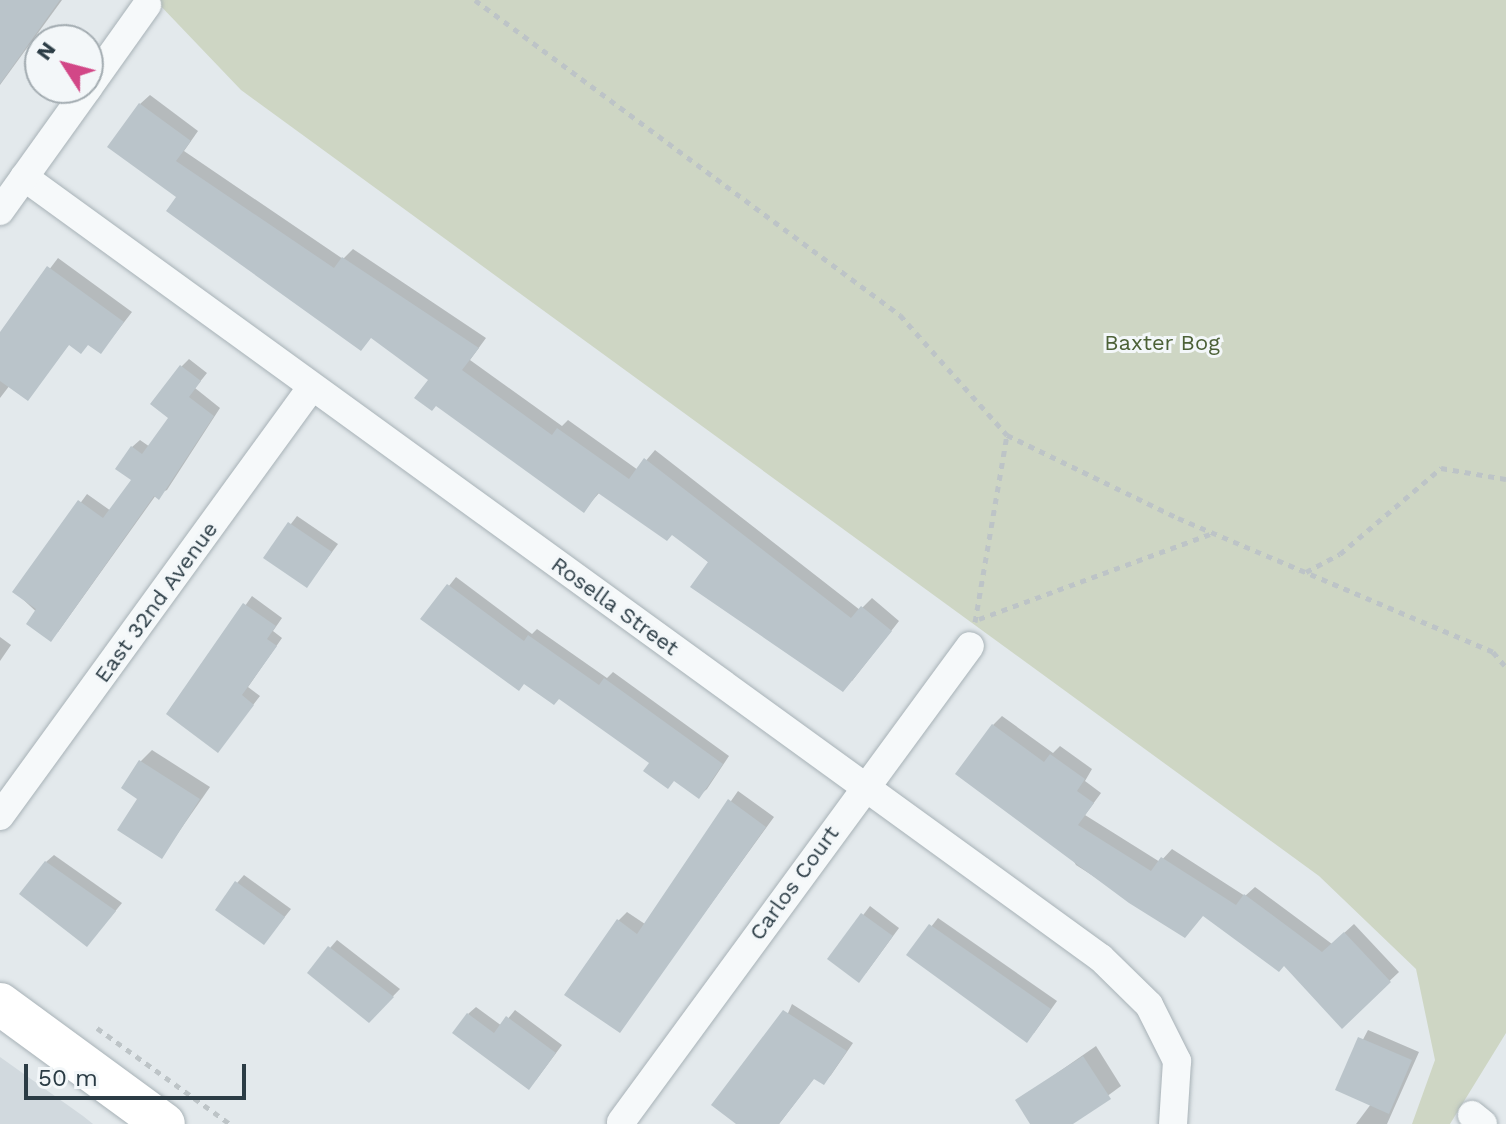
<!DOCTYPE html>
<html>
<head>
<meta charset="utf-8">
<style>
  body { margin:0 }
  #map { position:relative; width:1506px; height:1124px; overflow:hidden; background:#e3e9ec; font-family:"Work Sans",sans-serif }
  div>[style] { position:absolute }
  [style*='--x'] { left:calc(var(--x)*1px); top:calc(var(--y)*1px); width:calc(var(--w)*1px); rotate:calc(var(--a)*1deg) }
  .built>* { inset:0; background:#d1d9de }
  .green>* { inset:0; background:#ced6c4 }
  .shadow>* { inset:0; background:#0003 }
  .building>* { inset:0; background:#bac4ca }
  .path>* { height:5px; margin-top:-2.5px; transform-origin:0; background:repeating-linear-gradient(90deg,#bdc4c7 0 6px,transparent 0 12px) }
  .roads { filter:drop-shadow(0 0 2px #a8b2b7) drop-shadow(0 0 2px #a8b2b7) }
  .street>* { height:28px; margin:-14px; padding:0 14px; transform-origin:14px; border-radius:14px; background:#f6f9fa }
  .secondary>* { height:42px; margin:-21px; padding:0 21px; transform-origin:21px; border-radius:21px; background:#fff }
  span { translate:-50% -50%; white-space:nowrap; text-align:center; line-height:1.15; -webkit-text-stroke:6px #f3f7f9; paint-order:stroke }
  .park-label { font-size:22px; color:#4c6137 }
  .street-label { font-size:22px; color:#2b3c45 }
  .north { position:absolute; left:24px; top:24px; width:80px; height:80px; box-sizing:border-box; background:#f3f7f9; border:2px solid #a3acb1; border-radius:50%; rotate:306deg; font-size:22px; font-weight:700; line-height:32px; text-align:center; color:#2b3c45 }
  .north::after { content:''; display:block; margin:auto; width:28px; height:36px; background:#d24787; clip-path:polygon(50% 0,100% 100%,50% 72%,0 100%) }
  .scale { position:absolute; left:24px; top:1064px; width:222px; height:36px; box-sizing:border-box; border:4px solid #2b3c45; border-top:0; padding-left:10px; font-size:24px; line-height:28px; white-space:nowrap; color:#2b3c45; -webkit-text-stroke:6px #f3f7f9; paint-order:stroke }
</style>
</head>
<body>
<div id="map">
  <div class="built">
    <i style="clip-path:polygon(0 1057px,83px 1116px,93px 1124px,0 1124px)"></i>
  </div>
  <div class="green">
    <i style="clip-path:polygon(155px 0,1506px 0,1506px 1033px,1450px 1124px,1412px 1124px,1435px 1060px,1416px 969px,1319px 876px,241px 90px)"></i>
  </div>
  <div class="shadow">
    <i style="clip-path:polygon(0 0,62px 0,0 85px)"></i>
    <i style="clip-path:polygon(150px 95px,198px 131px,184px 151px,343px 259px,353px 249px,486px 338px,470px 360px,562px 426px,568px 420px,638px 470px,655px 450px,860px 610px,872px 598px,899px 621px,852px 681px,673px 533px,600px 492px,584px 510px,430px 379px,178px 196px,140px 104px)"></i>
    <i style="clip-path:polygon(58px 258px,132px 312px,101px 352px,89px 343px,70px 343px,28px 398px,10px 385px,0 398px,0 334px)"></i>
    <i style="clip-path:polygon(189px 359px,207px 373px,195px 388px,220px 408px,167px 490px,156px 495px,58px 632px,15px 592px,87px 494px,111px 511px,134px 479px,132px 447px,140px 440px,150px 447px,170px 417px,182px 366px)"></i>
    <i style="clip-path:polygon(297px 516px,338px 544px,307px 586px,266px 557px)"></i>
    <i style="clip-path:polygon(456px 577px,532px 634px,537px 629px,607px 678px,613px 672px,729px 756px,707px 789px,699px 796px,560px 697px,423px 619px)"></i>
    <i style="clip-path:polygon(252px 596px,282px 618px,273px 631px,282px 638px,248px 687px,260px 696px,218px 750px,169px 714px)"></i>
    <i style="clip-path:polygon(0 637px,11px 645px,0 661px)"></i>
    <i style="clip-path:polygon(1002px 716px,1053px 753px,1060px 746px,1092px 769px,1085px 781px,1101px 793px,1085px 815px,1160px 862px,1172px 849px,1245px 896px,1255px 887px,1332px 944px,1354px 924px,1399px 972px,1342px 1026px,1285px 964px,1204px 914px,1185px 935px,1076px 865px,993px 725px)"></i>
    <i style="clip-path:polygon(152px 750px,210px 787px,162px 856px,140px 798px,140px 762px)"></i>
    <i style="clip-path:polygon(738px 791px,774px 817px,624px 1024px,618px 921px,627px 912px,645px 924px)"></i>
    <i style="clip-path:polygon(54px 855px,122px 903px,94px 937px,46px 862px)"></i>
    <i style="clip-path:polygon(244px 875px,291px 909px,264px 943px,237px 883px)"></i>
    <i style="clip-path:polygon(870px 906px,899px 928px,866px 973px,830px 959px)"></i>
    <i style="clip-path:polygon(938px 918px,1057px 1001px,1034px 1033px,909px 955px)"></i>
    <i style="clip-path:polygon(337px 940px,400px 989px,369px 1021px,330px 948px)"></i>
    <i style="clip-path:polygon(792px 1004px,853px 1043px,831px 1075px,823px 1083px,815px 1077px,779px 1124px,739px 1124px)"></i>
    <i style="clip-path:polygon(476px 1007px,502px 1026px,515px 1010px,562px 1045px,536px 1080px,468px 1014px)"></i>
    <i style="clip-path:polygon(1368px 1030px,1419px 1052px,1387px 1124px,1356px 1124px,1371px 1104px,1337px 1089px)"></i>
    <i style="clip-path:polygon(1096px 1046px,1121px 1086px,1069px 1124px,1032px 1124px,1017px 1101px)"></i>
  </div>
  <div class="building">
    <i style="clip-path:polygon(0 0,60px 0,0 84px)"></i>
    <i style="clip-path:polygon(139px 103px,191px 141px,176px 161px,334px 268px,342px 257px,479px 348px,462px 370px,552px 435px,557px 428px,629px 479px,644px 458px,851px 618px,861px 606px,892px 631px,843px 692px,690px 587px,708px 562px,672px 535px,667px 541px,598px 493px,584px 513px,436px 406px,432px 411px,414px 398px,428px 380px,371px 338px,361px 351px,166px 211px,176px 197px,107px 147px)"></i>
    <i style="clip-path:polygon(47px 266px,124px 322px,101px 354px,88px 345px,81px 354px,69px 345px,28px 401px,0 381px,0 332px)"></i>
    <i style="clip-path:polygon(180px 365px,201px 381px,189px 397px,214px 416px,159px 500px,154px 496px,51px 642px,26px 624px,36px 609px,12px 592px,78px 500px,103px 518px,131px 480px,115px 469px,131px 446px,142px 454px,168px 418px,150px 404px)"></i>
    <i style="clip-path:polygon(288px 522px,332px 552px,307px 588px,263px 558px)"></i>
    <i style="clip-path:polygon(447px 584px,524px 641px,528px 635px,599px 685px,604px 678px,723px 764px,699px 799px,674px 781px,668px 789px,643px 771px,649px 763px,559px 699px,554px 705px,524px 684px,519px 691px,420px 619px)"></i>
    <i style="clip-path:polygon(243px 603px,276px 626px,267px 639px,277px 646px,242px 695px,254px 705px,218px 753px,166px 714px)"></i>
    <i style="clip-path:polygon(992px 724px,1044px 762px,1050px 754px,1085px 779px,1077px 791px,1094px 803px,1078px 825px,1151px 871px,1161px 857px,1236px 905px,1244px 894px,1322px 952px,1344px 932px,1391px 982px,1342px 1029px,1284px 966px,1279px 972px,1203px 916px,1185px 938px,1129px 903px,955px 774px)"></i>
    <i style="clip-path:polygon(139px 760px,200px 799px,162px 859px,117px 830px,137px 799px,121px 788px)"></i>
    <i style="clip-path:polygon(728px 799px,766px 827px,620px 1033px,564px 995px,617px 919px,637px 934px)"></i>
    <i style="clip-path:polygon(45px 861px,116px 911px,87px 947px,19px 894px)"></i>
    <i style="clip-path:polygon(235px 881px,285px 917px,264px 945px,215px 910px)"></i>
    <i style="clip-path:polygon(861px 913px,893px 936px,859px 983px,827px 959px)"></i>
    <i style="clip-path:polygon(929px 924px,1051px 1009px,1027px 1043px,906px 955px)"></i>
    <i style="clip-path:polygon(328px 946px,394px 997px,369px 1023px,307px 973px)"></i>
    <i style="clip-path:polygon(783px 1010px,847px 1051px,824px 1085px,814px 1079px,779px 1124px,736px 1124px,711px 1105px)"></i>
    <i style="clip-path:polygon(467px 1013px,494px 1033px,506px 1016px,556px 1053px,529px 1090px,452px 1033px)"></i>
    <i style="clip-path:polygon(1358px 1037px,1412px 1060px,1389px 1114px,1335px 1090px)"></i>
    <i style="clip-path:polygon(1083px 1056px,1111px 1099px,1073px 1124px,1030px 1124px,1015px 1100px)"></i>
  </div>
  <div class="path">
    <i style="--x:475;--y:0;--w:529;--a:36.54"></i>
    <i style="--x:900;--y:315;--w:161;--a:48.3"></i>
    <i style="--x:1007;--y:435;--w:190;--a:25.9"></i>
    <i style="--x:1178;--y:518;--w:342;--a:23"></i>
    <i style="--x:1493;--y:652;--w:20;--a:49"></i>
    <i style="--x:1306;--y:572;--w:38;--a:-28"></i>
    <i style="--x:1340;--y:554;--w:133;--a:-40.4"></i>
    <i style="--x:1441;--y:468;--w:66;--a:9.6"></i>
    <i style="--x:979;--y:619;--w:246;--a:-20.2"></i>
    <i style="--x:975;--y:622;--w:190;--a:-80.3"></i>
    <i style="--x:97;--y:1028;--w:164;--a:35.8"></i>
  </div>
  <div class="roads">
    <div class="street">
      <i style="--x:88;--y:88;--w:102;--a:-54.6"></i>
      <i style="--x:24;--y:177;--w:1330;--a:35.95"></i>
      <i style="--x:1101;--y:958;--w:67;--a:44.4"></i>
      <i style="--x:1149;--y:1005;--w:63;--a:63.4"></i>
      <i style="--x:1177;--y:1061;--w:63;--a:93.6"></i>
      <i style="--x:0;--y:211;--w:151;--a:-54.4"></i>
      <i style="--x:0;--y:816;--w:529;--a:-54"></i>
      <i style="--x:1472;--y:1115;--w:14;--a:39"></i>
      <i style="--x:621;--y:1122;--w:590;--a:-53.75"></i>
    </div>
    <div class="secondary">
      <i style="--x:0;--y:1004;--w:203;--a:36.2"></i>
    </div>
  </div>
  <div class="park-label">
    <span style="left:1162px;top:343px">Baxter Bog</span>
  </div>
  <div class="street-label">
    <span style="left:156px;top:602px;rotate:-54deg">East 32nd Avenue</span>
    <span style="left:615px;top:606px;rotate:36deg">Rosella Street</span>
    <span style="left:794px;top:883px;rotate:-54deg">Carlos Court</span>
  </div>
  <div class="north">N</div>
  <div class="scale">50 m</div>
</div>
</body>
</html>
